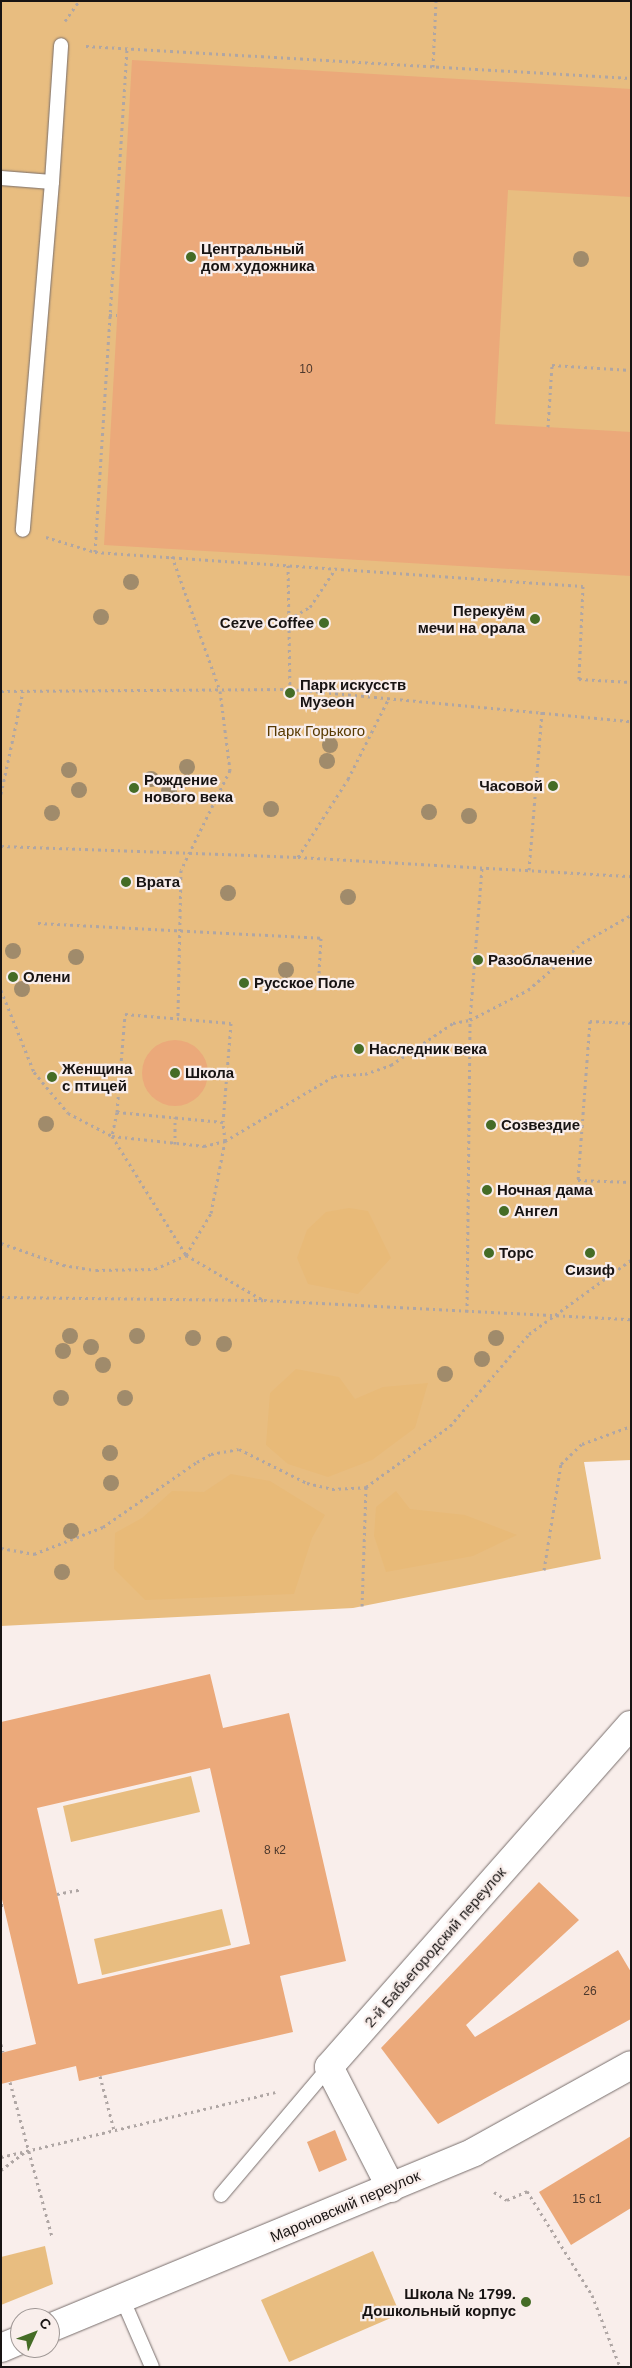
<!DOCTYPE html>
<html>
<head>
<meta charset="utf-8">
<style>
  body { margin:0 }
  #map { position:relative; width:632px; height:2368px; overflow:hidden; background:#f9eeeb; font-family:Helvetica,sans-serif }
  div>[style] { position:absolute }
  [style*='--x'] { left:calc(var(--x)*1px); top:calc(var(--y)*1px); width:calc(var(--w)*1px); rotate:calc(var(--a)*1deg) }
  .green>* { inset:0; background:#e8bd80 }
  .forest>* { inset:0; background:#e8ba78 }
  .building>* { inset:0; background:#eba97a }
  .round { border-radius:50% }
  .path>* { height:3px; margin-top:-1.5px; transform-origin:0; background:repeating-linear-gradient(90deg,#afa6a4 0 2.5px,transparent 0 6.5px) }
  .roads { filter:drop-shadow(0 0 1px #786e6c) drop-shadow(0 0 1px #786e6c) }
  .service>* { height:14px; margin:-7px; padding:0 7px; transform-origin:7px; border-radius:7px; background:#fff }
  .minor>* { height:28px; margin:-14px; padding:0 14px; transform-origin:14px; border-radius:14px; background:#fff }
  .trees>* { width:16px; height:16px; margin:-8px; border-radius:50%; background:#a08b6b }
  .dots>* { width:14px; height:14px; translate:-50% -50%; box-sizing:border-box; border:2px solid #f9eeeb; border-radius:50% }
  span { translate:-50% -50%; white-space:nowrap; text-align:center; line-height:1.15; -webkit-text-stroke:4.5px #f9eeeb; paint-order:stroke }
  .number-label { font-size:12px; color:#4d392d }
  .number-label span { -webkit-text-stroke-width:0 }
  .poi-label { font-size:15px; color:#181413; font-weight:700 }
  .left { translate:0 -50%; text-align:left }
  .right { translate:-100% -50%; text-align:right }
  .park-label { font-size:15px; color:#583a02 }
  .street-label { font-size:15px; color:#181413 }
  .frame { position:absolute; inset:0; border:2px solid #181413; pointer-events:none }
  .north { position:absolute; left:10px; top:2308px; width:50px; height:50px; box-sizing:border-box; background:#f9eeeb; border:1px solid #9f9795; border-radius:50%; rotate:47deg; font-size:14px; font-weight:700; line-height:20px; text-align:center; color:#181413 }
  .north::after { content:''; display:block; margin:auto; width:18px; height:22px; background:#456c26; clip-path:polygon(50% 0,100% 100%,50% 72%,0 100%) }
</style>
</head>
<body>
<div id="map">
  <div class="green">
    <i style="clip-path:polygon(1px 1px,631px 1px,631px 1460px,584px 1462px,601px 1559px,353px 1608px,1px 1626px)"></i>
    <i style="clip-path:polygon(191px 1776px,200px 1812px,71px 1842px,63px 1806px)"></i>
    <i style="clip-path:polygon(222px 1909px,231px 1945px,102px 1975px,94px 1939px)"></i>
    <i style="clip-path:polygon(45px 2246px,53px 2284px,1px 2305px,1px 2257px)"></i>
    <i style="clip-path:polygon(373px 2251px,400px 2314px,289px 2362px,261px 2300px)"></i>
  </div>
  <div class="forest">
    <i style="clip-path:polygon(349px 1208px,368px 1211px,391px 1258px,358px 1294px,308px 1284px,297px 1258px,307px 1230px,326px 1212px)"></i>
    <i style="clip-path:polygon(296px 1369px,339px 1377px,355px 1399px,383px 1387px,428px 1383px,415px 1428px,372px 1460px,328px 1477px,288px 1464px,266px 1445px,270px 1393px)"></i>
    <i style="clip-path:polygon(231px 1474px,270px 1481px,325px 1515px,312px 1538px,294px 1594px,145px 1600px,114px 1569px,115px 1533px,142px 1518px,172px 1491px,204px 1492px)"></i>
    <i style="clip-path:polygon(396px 1491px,410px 1509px,465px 1515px,517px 1535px,473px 1556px,386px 1572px,374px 1536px,376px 1507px)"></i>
  </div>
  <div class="building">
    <i style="clip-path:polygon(132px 60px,631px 89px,631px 197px,508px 190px,495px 424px,631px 432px,631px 576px,104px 545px)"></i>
    <i class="round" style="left:142px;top:1040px;width:66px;height:66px"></i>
    <i style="clip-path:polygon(evenodd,210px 1674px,223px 1728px,289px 1713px,346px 1961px,280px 1976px,293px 2032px,79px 2081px,76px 2066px,1px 2084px,1px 2053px,36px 2044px,1px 1895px,1px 1722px,210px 1674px,210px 1768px,250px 1944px,78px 1984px,37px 1808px,210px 1768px)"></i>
    <i style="clip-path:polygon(539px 1882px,579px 1920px,466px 2025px,475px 2037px,618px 1950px,631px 1972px,631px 2019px,438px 2124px,381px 2048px)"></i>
    <i style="clip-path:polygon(335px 2130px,347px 2160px,319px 2172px,307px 2142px)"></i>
    <i style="clip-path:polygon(631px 2136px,631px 2208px,571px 2245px,539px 2192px)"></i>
  </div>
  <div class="path">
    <i style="--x:65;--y:21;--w:24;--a:-55"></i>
    <i style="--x:86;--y:46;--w:546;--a:3.36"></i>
    <i style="--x:433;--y:67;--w:66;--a:-87.4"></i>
    <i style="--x:109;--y:315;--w:8;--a:0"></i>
    <i style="--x:548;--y:427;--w:62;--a:-86.3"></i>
    <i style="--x:552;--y:365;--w:79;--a:3.6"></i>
    <i style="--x:46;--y:537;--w:51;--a:17"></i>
    <i style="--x:95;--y:552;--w:489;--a:4"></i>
    <i style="--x:583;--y:586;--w:93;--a:92.5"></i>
    <i style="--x:579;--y:679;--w:52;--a:3.3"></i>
    <i style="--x:95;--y:552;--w:504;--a:-86.36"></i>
    <i style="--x:172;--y:556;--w:143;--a:70.4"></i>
    <i style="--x:220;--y:691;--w:80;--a:82.8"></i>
    <i style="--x:230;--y:770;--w:111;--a:116.1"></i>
    <i style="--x:181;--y:870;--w:148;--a:91.2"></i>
    <i style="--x:288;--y:565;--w:124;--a:89.1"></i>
    <i style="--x:289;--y:619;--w:24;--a:-30"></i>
    <i style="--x:310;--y:607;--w:47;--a:-56.3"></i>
    <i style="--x:1;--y:691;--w:289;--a:-0.4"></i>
    <i style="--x:290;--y:689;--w:342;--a:5.4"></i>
    <i style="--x:1;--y:794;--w:105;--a:-77.9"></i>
    <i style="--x:1;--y:846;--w:297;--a:2.1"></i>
    <i style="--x:298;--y:857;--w:334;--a:3.3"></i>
    <i style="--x:298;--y:857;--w:93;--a:-57.3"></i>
    <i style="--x:348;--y:779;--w:91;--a:-63.2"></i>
    <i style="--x:529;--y:870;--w:159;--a:-85.3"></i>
    <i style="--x:38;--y:923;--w:283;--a:3"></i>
    <i style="--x:321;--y:938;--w:52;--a:93.3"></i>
    <i style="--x:1;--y:990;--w:88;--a:68.1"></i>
    <i style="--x:34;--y:1072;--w:53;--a:50.3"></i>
    <i style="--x:68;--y:1113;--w:50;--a:27.6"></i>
    <i style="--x:112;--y:1136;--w:93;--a:6.2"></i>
    <i style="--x:204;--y:1146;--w:22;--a:-13"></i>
    <i style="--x:225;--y:1141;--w:127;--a:-30.8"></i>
    <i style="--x:334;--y:1076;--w:31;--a:-4"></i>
    <i style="--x:365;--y:1074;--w:28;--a:-19"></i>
    <i style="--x:391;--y:1065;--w:75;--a:-34.1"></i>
    <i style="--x:453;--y:1023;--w:17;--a:-10"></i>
    <i style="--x:470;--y:1020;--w:65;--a:-27.3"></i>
    <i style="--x:528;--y:990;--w:72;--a:-41"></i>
    <i style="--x:582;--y:943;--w:56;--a:-29.7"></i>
    <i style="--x:125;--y:1014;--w:106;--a:4.9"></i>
    <i style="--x:231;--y:1023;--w:99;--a:94.6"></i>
    <i style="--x:223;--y:1122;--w:106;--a:-174.6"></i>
    <i style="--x:117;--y:1112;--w:98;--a:-85.3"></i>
    <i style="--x:631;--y:1023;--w:41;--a:-177.2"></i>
    <i style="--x:590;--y:1021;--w:159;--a:94.3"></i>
    <i style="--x:578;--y:1180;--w:53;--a:2.2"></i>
    <i style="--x:117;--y:1112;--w:25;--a:102"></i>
    <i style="--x:112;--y:1136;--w:140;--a:58.1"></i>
    <i style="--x:186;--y:1255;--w:89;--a:30.3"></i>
    <i style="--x:175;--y:1144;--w:27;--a:-90"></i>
    <i style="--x:1;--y:1243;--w:66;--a:19.5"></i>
    <i style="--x:63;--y:1265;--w:33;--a:9"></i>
    <i style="--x:96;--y:1270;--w:59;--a:-1"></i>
    <i style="--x:155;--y:1269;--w:34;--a:-24"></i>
    <i style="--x:186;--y:1255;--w:49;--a:-59.2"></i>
    <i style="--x:211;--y:1213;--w:73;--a:-79"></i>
    <i style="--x:225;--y:1141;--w:19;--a:-96"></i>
    <i style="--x:1;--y:1297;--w:263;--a:0.7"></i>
    <i style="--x:264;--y:1300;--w:367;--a:3"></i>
    <i style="--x:467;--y:1312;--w:292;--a:-89.4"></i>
    <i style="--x:470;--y:1020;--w:153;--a:-85.5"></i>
    <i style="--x:366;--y:1487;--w:104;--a:-36"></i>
    <i style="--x:450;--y:1426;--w:121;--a:-49.3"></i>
    <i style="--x:529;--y:1334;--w:126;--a:-36"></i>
    <i style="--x:1;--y:1548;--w:34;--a:10"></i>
    <i style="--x:34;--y:1554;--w:74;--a:-21.4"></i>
    <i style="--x:103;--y:1527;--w:114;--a:-34.7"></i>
    <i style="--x:197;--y:1462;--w:16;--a:-30"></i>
    <i style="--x:211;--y:1454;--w:28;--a:-10"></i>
    <i style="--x:239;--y:1449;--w:76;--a:26.6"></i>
    <i style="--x:307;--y:1483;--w:26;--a:13"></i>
    <i style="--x:332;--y:1489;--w:34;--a:-3"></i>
    <i style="--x:366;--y:1487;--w:119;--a:91.9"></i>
    <i style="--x:544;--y:1570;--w:107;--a:-80.9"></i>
    <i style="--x:561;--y:1464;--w:29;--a:-44"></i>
    <i style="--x:582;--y:1444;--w:52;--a:-20.2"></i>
    <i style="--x:57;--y:1894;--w:25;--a:-11"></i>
    <i style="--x:1;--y:1905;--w:3;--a:0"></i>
    <i style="--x:1;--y:2044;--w:8;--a:76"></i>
    <i style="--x:100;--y:2076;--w:56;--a:75.5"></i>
    <i style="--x:10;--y:2082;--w:161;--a:74.8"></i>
    <i style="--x:1;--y:2157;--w:282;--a:-13.3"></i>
    <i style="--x:1;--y:2170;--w:31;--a:-37"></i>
    <i style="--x:494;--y:2192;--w:15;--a:32"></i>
    <i style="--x:507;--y:2200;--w:22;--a:-24"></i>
    <i style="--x:527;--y:2191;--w:123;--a:58"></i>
    <i style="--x:592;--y:2295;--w:77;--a:68.7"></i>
  </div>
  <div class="roads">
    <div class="service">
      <i style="--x:1;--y:178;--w:51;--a:4.5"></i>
      <i style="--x:52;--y:182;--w:349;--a:94.8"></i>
      <i style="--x:52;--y:182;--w:137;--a:-86.2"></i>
      <i style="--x:221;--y:2195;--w:167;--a:-49.8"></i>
      <i style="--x:122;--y:2298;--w:75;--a:66.5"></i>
    </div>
    <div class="minor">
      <i style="--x:391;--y:2188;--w:136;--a:-117.1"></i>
      <i style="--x:329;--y:2067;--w:456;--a:-48.6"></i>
      <i style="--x:50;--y:2328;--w:459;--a:-22.5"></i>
      <i style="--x:474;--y:2152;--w:179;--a:-29"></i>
      <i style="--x:1;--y:2348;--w:21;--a:-23"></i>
    </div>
  </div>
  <div class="trees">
    <i style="left:581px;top:259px"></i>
    <i style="left:131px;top:582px"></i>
    <i style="left:101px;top:617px"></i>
    <i style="left:330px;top:745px"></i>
    <i style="left:327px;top:761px"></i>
    <i style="left:187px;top:767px"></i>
    <i style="left:69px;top:770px"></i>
    <i style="left:151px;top:779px"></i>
    <i style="left:79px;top:790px"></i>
    <i style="left:169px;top:791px"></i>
    <i style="left:271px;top:809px"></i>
    <i style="left:429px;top:812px"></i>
    <i style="left:52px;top:813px"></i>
    <i style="left:469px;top:816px"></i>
    <i style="left:228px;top:893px"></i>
    <i style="left:348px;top:897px"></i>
    <i style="left:13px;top:951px"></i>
    <i style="left:76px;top:957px"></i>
    <i style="left:286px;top:970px"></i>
    <i style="left:22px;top:989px"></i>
    <i style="left:46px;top:1124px"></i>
    <i style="left:70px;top:1336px"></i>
    <i style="left:137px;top:1336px"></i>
    <i style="left:193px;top:1338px"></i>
    <i style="left:496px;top:1338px"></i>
    <i style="left:224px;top:1344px"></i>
    <i style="left:91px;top:1347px"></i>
    <i style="left:63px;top:1351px"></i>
    <i style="left:482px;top:1359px"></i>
    <i style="left:103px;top:1365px"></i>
    <i style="left:445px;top:1374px"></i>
    <i style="left:61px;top:1398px"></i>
    <i style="left:125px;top:1398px"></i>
    <i style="left:110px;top:1453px"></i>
    <i style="left:111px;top:1483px"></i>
    <i style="left:71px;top:1531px"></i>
    <i style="left:62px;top:1572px"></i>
  </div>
  <div class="dots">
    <i style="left:191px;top:257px;background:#456c26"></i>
    <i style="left:535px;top:619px;background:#456c26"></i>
    <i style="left:324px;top:623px;background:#456c26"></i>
    <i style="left:290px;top:693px;background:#456c26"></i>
    <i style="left:553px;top:786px;background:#456c26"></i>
    <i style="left:134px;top:788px;background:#456c26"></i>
    <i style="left:126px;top:882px;background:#456c26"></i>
    <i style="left:478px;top:960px;background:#456c26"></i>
    <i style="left:13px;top:977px;background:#456c26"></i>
    <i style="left:244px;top:983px;background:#456c26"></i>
    <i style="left:359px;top:1049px;background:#456c26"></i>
    <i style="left:175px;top:1073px;background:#456c26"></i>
    <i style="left:52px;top:1077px;background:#456c26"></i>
    <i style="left:491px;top:1125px;background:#456c26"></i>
    <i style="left:487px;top:1190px;background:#456c26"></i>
    <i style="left:504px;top:1211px;background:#456c26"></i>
    <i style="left:489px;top:1253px;background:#456c26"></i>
    <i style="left:590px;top:1253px;background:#456c26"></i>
    <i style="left:526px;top:2302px;background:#456c26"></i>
  </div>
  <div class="number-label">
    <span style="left:306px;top:370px">10</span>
    <span style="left:275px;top:1851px">8 к2</span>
    <span style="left:590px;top:1992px">26</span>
    <span style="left:587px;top:2200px">15 с1</span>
  </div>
  <div class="poi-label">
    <span class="left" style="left:201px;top:257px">Центральный<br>дом художника</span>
    <span class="right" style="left:525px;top:619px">Перекуём<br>мечи на орала</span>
    <span class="right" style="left:314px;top:623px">Cezve Coffee</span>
    <span class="left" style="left:300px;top:693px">Парк искусств<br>Музеон</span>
    <span class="left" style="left:144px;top:788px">Рождение<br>нового века</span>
    <span class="right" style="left:543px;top:786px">Часовой</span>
    <span class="left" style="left:136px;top:882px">Врата</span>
    <span class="left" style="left:488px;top:960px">Разоблачение</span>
    <span class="left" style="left:23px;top:977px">Олени</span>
    <span class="left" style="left:254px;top:983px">Русское Поле</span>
    <span class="left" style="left:369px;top:1049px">Наследник века</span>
    <span class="left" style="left:62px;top:1077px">Женщина<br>с птицей</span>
    <span class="left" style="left:185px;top:1073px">Школа</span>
    <span class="left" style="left:501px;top:1125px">Созвездие</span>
    <span class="left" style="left:497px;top:1190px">Ночная дама</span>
    <span class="left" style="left:514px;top:1211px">Ангел</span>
    <span class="left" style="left:499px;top:1253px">Торс</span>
    <span style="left:590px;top:1270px">Сизиф</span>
    <span class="right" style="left:516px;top:2302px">Школа № 1799.<br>Дошкольный корпус</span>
  </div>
  <div class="park-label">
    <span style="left:316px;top:731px">Парк Горького</span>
  </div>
  <div class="street-label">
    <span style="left:435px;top:1947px;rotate:-49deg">2-й Бабьегородский переулок</span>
    <span style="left:345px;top:2206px;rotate:-23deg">Мароновский переулок</span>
  </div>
  <div class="frame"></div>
  <div class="north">С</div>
</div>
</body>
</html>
